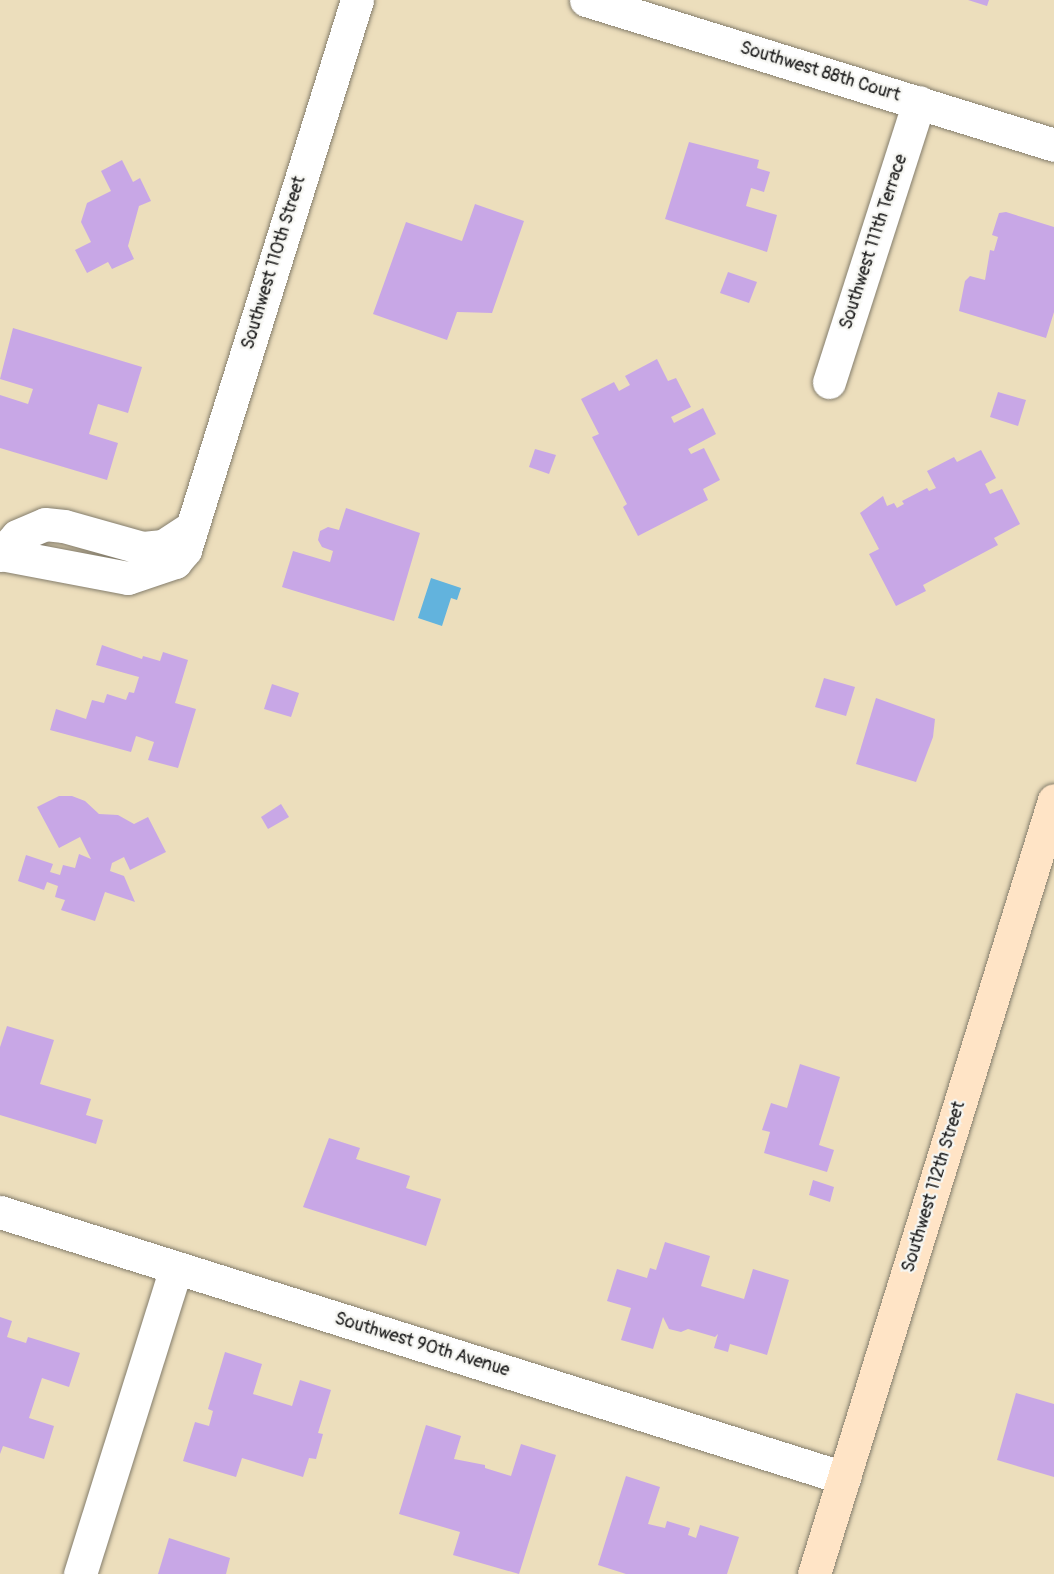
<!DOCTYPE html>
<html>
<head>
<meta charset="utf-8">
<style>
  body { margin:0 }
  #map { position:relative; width:1054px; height:1574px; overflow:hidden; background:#ecdebc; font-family:Pangolin,sans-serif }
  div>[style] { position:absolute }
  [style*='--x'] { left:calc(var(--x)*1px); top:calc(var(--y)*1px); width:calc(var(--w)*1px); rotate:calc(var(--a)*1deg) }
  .water>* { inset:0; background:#62b3dd }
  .building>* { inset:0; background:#c8a7e6 }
  .roads { filter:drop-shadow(0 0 2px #847d6c) drop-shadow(0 0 2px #847d6c) }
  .street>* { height:33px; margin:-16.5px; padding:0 16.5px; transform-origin:16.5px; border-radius:16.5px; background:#fff }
  .secondary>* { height:33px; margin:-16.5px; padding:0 16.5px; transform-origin:16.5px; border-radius:16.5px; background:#ffe4c6 }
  span { translate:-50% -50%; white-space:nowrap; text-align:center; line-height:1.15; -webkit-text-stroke:4.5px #f6f6f2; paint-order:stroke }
  .street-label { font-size:18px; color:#1c1c1c }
</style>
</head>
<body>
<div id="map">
  <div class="water">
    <i style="clip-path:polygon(431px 578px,461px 588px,457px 600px,451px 598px,442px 626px,418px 618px)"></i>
  </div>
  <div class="building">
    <i style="clip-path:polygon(968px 0,989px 0,987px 6px)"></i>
    <i style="clip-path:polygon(689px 142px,759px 160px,757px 168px,770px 172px,764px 192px,751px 188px,746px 206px,777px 215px,767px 252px,665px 219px)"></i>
    <i style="clip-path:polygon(122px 160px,133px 182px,140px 178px,151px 201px,139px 206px,128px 246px,134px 259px,112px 269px,108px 262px,87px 273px,75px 250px,91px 242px,81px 222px,87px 203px,111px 191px,101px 171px)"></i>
    <i style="clip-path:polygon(475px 204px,524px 221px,492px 313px,457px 312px,447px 340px,373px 314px,406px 222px,462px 241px)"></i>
    <i style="clip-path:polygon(1006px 212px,1054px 227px,1054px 312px,1046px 338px,959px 311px,965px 281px,970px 276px,985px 280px,990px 250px,994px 251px,998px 237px,992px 235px,999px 213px)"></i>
    <i style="clip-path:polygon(728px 272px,757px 282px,749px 303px,720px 293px)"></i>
    <i style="clip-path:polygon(13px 328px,142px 367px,128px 413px,98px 404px,89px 434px,118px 443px,107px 480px,0 448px,0 395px,28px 404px,33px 389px,0 379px)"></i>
    <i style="clip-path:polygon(657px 359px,668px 381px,676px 378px,691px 407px,671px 417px,674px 423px,703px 408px,716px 434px,688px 449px,691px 454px,704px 448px,720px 480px,703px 489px,708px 500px,638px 536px,623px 507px,627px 504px,592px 437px,599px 434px,581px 399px,614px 382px,619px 391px,630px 385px,625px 376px)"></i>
    <i style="clip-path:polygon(998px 392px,1026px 400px,1018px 426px,990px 417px)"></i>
    <i style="clip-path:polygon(535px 449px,556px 455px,549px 474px,529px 467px)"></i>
    <i style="clip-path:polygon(981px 450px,996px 478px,985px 484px,990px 494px,1002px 489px,1020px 524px,994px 538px,998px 545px,923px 585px,926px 591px,896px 606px,869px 554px,879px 549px,860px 513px,883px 496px,887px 506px,894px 503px,897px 508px,904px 504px,902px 501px,927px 488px,929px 491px,936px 488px,927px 471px,954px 457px,957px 462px)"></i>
    <i style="clip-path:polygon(346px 508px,420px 533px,394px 621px,282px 587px,293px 551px,330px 562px,333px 551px,322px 547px,318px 540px,320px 531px,328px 527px,339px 530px)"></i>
    <i style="clip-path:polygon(102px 645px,142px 659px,143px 656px,160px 661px,163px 652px,188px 660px,175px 703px,196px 709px,178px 768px,148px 760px,154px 742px,136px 736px,131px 752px,50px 730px,56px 709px,86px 719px,92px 700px,104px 703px,107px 694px,126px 700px,129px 692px,134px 693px,139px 677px,96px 665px)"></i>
    <i style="clip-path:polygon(824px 678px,855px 687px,846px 716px,815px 707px)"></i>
    <i style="clip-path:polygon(272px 684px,299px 693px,291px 717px,264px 709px)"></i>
    <i style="clip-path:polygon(876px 698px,935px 719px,933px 737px,916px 782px,856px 764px)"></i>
    <i style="clip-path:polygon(59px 796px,72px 796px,85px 801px,99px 814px,118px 815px,134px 824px,148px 817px,166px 852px,130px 870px,124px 857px,112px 863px,110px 871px,124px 876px,135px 902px,105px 892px,95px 921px,61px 910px,65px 900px,55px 897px,58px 886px,47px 882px,44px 890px,18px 881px,26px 855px,53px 864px,50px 872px,60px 875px,63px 865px,75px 868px,79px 854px,91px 859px,80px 837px,59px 848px,37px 807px)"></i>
    <i style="clip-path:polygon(281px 804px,289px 817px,268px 829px,261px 817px)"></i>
    <i style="clip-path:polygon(7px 1026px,54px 1040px,40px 1084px,91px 1099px,86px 1115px,103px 1120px,96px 1144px,0 1115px,0 1047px)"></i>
    <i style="clip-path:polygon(800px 1064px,840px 1077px,819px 1145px,834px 1150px,827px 1172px,764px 1153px,770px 1132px,762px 1130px,771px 1103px,787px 1108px)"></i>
    <i style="clip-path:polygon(329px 1138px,360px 1148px,356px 1159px,410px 1176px,406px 1188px,441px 1199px,426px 1246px,303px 1207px)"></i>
    <i style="clip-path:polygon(813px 1180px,834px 1187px,830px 1202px,809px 1195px)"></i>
    <i style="clip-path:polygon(665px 1242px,710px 1256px,701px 1286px,744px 1299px,753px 1269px,789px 1280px,767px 1355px,730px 1344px,728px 1352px,714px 1348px,718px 1334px,715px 1337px,688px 1329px,681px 1332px,669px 1329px,663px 1317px,653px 1349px,621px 1340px,631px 1308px,607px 1301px,617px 1269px,647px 1278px,650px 1268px,656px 1270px)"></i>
    <i style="clip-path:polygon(0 1317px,12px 1321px,7px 1337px,26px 1343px,28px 1337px,80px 1353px,69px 1387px,42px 1378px,29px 1418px,54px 1426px,44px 1459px,3px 1446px,0 1454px)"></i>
    <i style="clip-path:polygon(225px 1352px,262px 1364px,253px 1394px,292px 1406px,300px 1380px,331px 1390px,318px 1433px,323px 1434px,316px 1459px,309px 1458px,303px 1477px,242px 1458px,236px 1477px,183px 1461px,195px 1422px,209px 1426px,213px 1411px,208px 1409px)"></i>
    <i style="clip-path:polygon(1016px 1393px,1054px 1404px,1054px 1477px,997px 1460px)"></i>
    <i style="clip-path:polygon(426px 1425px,461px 1436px,454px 1459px,485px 1465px,485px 1468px,511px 1476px,521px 1444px,556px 1455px,519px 1574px,453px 1555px,460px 1532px,399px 1514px)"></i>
    <i style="clip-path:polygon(626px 1476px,660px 1487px,648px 1524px,665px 1528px,667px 1521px,690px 1528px,688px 1535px,696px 1538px,700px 1525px,739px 1537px,727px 1574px,626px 1574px,598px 1565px)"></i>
    <i style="clip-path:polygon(169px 1538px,230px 1558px,226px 1574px,158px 1574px)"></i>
  </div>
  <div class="roads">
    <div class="street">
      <i style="--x:586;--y:0;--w:490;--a:17.2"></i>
      <i style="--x:829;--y:382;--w:294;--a:-72.2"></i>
      <i style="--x:1;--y:554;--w:129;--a:10.7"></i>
      <i style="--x:128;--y:578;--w:50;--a:-18.8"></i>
      <i style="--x:175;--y:562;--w:16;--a:-50"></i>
      <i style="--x:185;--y:550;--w:576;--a:-72.63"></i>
      <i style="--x:0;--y:555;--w:25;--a:-48"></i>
      <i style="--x:17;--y:536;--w:30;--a:-23"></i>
      <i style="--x:45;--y:524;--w:19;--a:6"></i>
      <i style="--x:64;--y:526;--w:82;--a:15.6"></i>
      <i style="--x:143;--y:548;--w:20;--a:-6"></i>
      <i style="--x:163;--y:546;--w:35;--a:-33"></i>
      <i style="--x:0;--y:1212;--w:885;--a:17.49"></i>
      <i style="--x:80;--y:1574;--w:321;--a:-72.6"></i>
    </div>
    <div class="secondary">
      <i style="--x:814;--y:1574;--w:810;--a:-72.77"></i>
    </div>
  </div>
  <div class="street-label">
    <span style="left:820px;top:72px;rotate:17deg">Southwest 88th Court</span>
    <span style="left:874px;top:242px;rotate:-72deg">Southwest 111th Terrace</span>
    <span style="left:274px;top:263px;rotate:-73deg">Southwest 110th Street</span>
    <span style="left:934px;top:1187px;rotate:-73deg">Southwest 112th Street</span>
    <span style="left:422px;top:1345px;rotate:17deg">Southwest 90th Avenue</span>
  </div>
</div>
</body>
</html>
